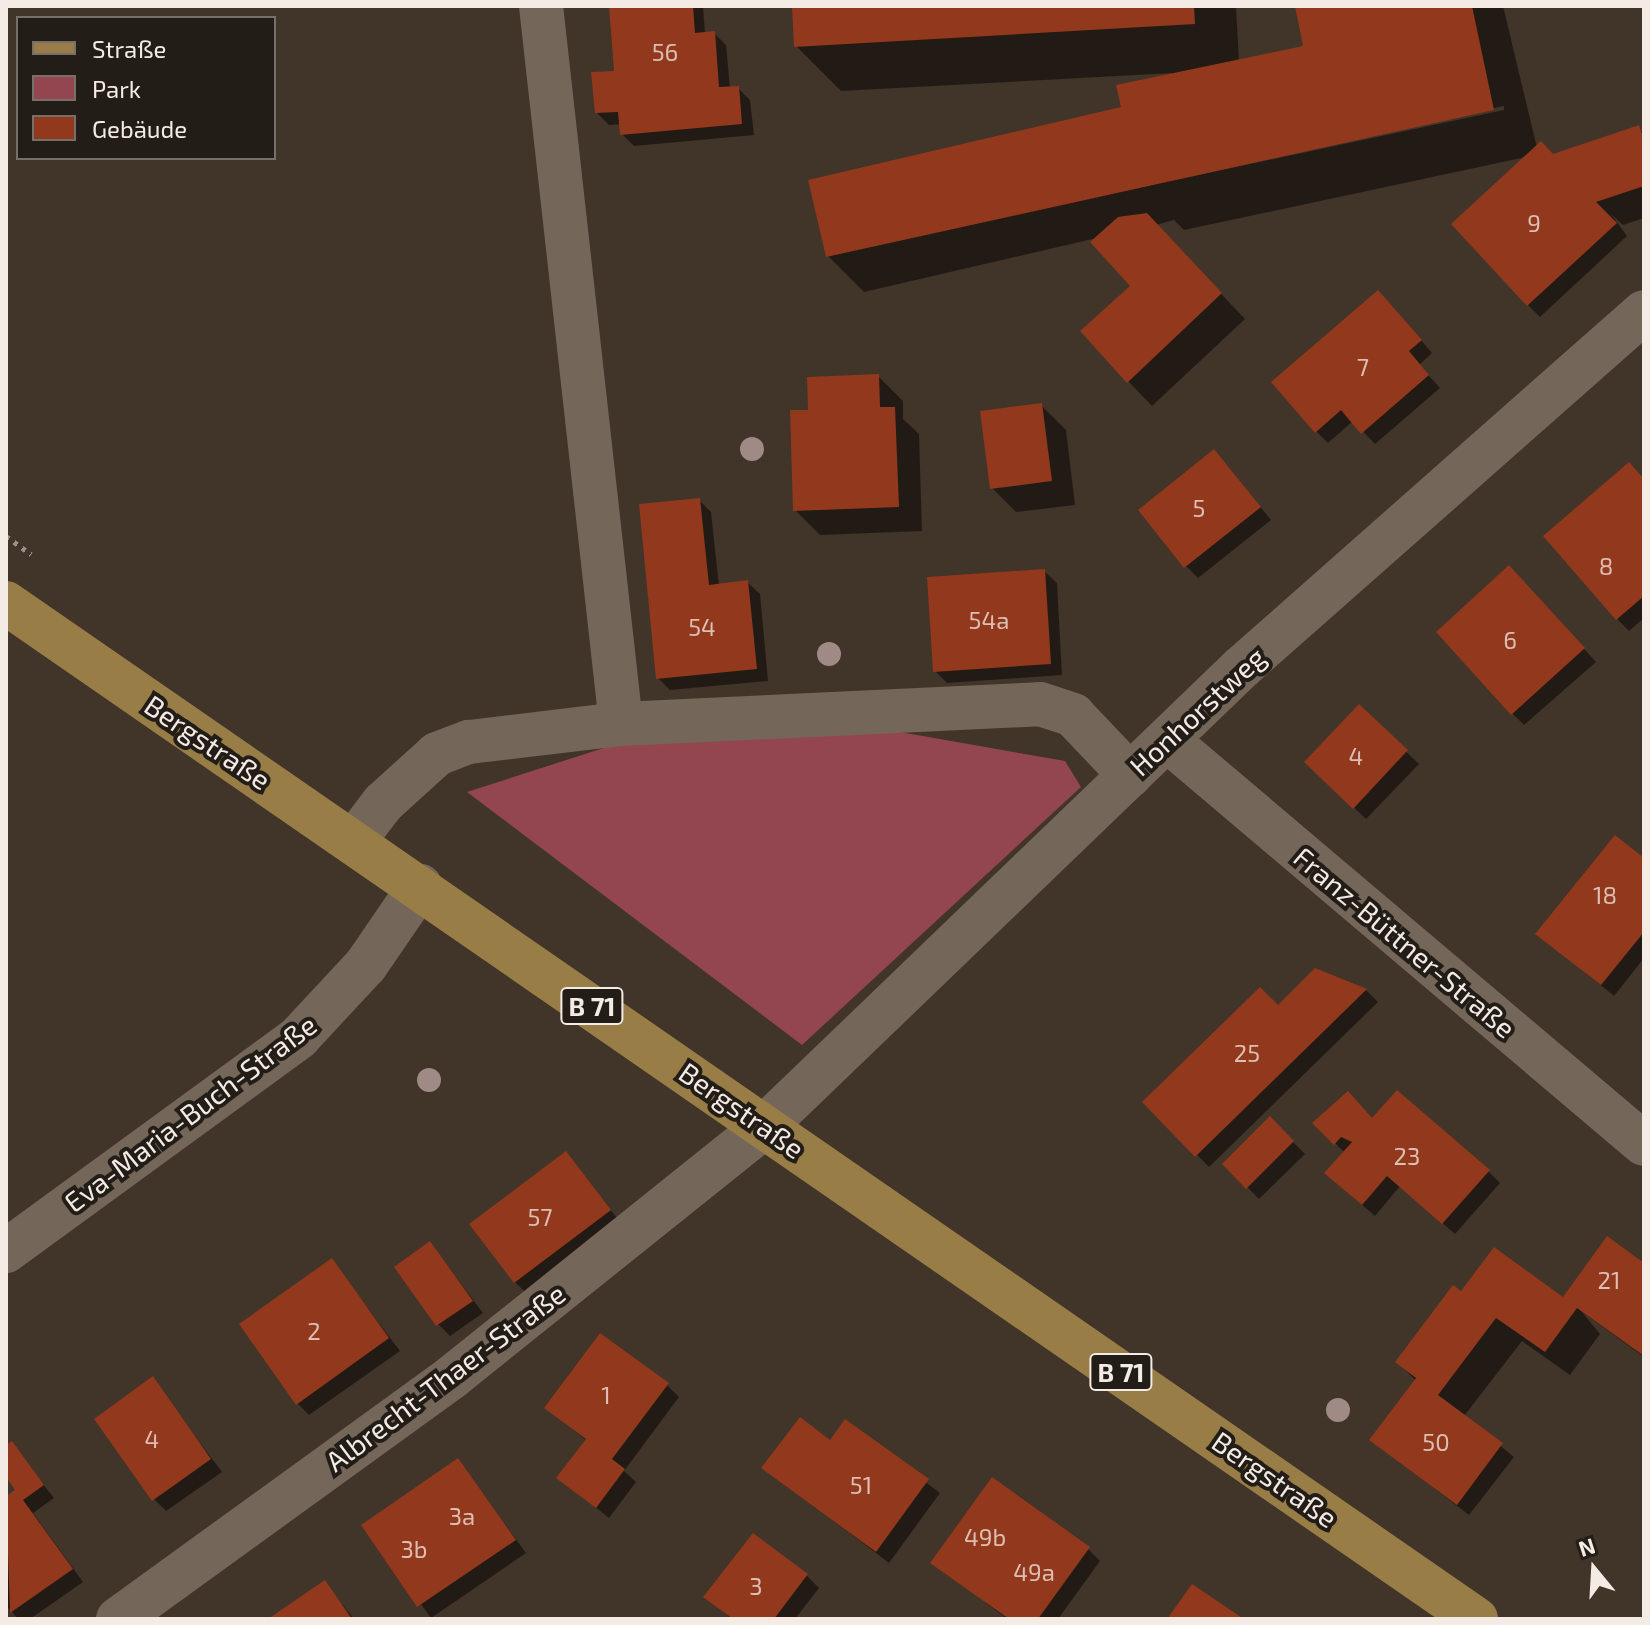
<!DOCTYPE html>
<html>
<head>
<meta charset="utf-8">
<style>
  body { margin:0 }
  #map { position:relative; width:1650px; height:1625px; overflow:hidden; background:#413429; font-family:"Exo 2",sans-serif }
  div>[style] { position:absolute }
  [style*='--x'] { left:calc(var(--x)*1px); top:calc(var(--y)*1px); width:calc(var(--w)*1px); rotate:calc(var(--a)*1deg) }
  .green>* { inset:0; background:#934650 }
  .shadow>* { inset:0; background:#0007 }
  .building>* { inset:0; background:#92381c }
  .path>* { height:5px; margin-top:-2.5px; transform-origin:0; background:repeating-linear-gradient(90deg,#9d9289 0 4px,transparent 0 10px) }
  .minor>* { height:44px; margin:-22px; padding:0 22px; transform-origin:22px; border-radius:22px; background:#75665a }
  .major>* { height:44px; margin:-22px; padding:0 22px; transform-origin:22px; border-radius:22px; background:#997d46 }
  .trees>* { width:24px; height:24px; margin:-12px; border-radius:50%; background:#a08a86 }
  span { translate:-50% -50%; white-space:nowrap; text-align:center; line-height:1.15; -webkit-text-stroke:8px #231d18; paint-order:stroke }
  .number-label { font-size:24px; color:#dcbeb2 }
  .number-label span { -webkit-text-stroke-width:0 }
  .shield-label span { padding:2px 6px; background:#231d18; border:2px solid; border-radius:6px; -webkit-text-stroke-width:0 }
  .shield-label { font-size:26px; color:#f4ebe4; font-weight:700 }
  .street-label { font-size:28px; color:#f4ebe4 }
  .frame { position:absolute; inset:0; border:8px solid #f4ebe4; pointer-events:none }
  .legend { position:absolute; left:16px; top:16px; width:260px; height:144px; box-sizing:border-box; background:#231d18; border:2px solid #776f6a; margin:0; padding:10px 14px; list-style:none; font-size:24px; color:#f4ebe4 }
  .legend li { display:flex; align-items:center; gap:16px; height:40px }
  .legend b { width:40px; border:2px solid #776f6a }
  .north { position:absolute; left:1554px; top:1529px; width:80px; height:80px; -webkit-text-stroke:6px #231d18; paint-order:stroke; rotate:342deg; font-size:22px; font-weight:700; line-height:32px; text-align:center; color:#f4ebe4 }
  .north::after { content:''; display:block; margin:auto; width:28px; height:36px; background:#f4ebe4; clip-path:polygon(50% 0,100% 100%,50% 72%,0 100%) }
</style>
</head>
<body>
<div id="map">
  <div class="green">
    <i style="clip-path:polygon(877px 728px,1065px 761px,1081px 787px,802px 1045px,467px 792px,616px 744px)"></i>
  </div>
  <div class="shadow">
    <i style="clip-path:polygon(611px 6px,703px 6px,705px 34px,714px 33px,726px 45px,730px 88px,738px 88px,750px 100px,754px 135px,634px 146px,622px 134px,621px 124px,609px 125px,597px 113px,616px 73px)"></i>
    <i style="clip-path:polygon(evenodd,794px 6px,1236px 6px,1239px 61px,1305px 47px,1297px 6px,1503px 6px,1537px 148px,1554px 156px,1638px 128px,1644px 134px,1644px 218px,1623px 225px,1611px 214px,1627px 236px,1540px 317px,1528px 305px,1526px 157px,1184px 230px,1174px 220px,1156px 225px,1245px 319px,1152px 406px,1128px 381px,1133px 286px,1097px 238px,864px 292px,828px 256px,1123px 109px,1173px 73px,841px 91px,796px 46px,794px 6px,1504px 106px,1504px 110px,1170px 181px,1170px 176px,1504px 106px)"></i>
    <i style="clip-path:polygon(1390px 304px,1432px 353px,1419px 365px,1440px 388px,1375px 444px,1353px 421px,1328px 443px,1316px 431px)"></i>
    <i style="clip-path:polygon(878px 376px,903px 401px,903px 419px,919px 434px,922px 531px,820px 535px,795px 510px,810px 412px)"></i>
    <i style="clip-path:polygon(1041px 405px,1066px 430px,1075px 505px,1016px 512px,992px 488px)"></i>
    <i style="clip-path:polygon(1226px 464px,1271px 520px,1198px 578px,1186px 566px)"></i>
    <i style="clip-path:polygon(1644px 480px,1644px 618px,1629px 631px,1617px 619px)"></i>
    <i style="clip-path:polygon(699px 500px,711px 512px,719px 586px,747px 582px,760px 594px,768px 681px,670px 690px,658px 678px)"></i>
    <i style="clip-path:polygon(1044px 571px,1057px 583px,1062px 675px,947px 683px,935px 671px)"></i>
    <i style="clip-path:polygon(1521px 580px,1596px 662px,1524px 725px,1513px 714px)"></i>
    <i style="clip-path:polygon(1359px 707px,1419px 764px,1366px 819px,1306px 762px)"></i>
    <i style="clip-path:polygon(1644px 861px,1644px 958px,1614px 996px,1538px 934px)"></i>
    <i style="clip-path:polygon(1315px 971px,1366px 990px,1378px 1002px,1209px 1167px,1145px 1102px,1278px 1007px)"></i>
    <i style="clip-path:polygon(1270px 1119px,1305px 1154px,1259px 1199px,1225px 1164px)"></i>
    <i style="clip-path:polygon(1373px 1121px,1488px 1171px,1500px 1183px,1455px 1234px,1400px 1186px,1375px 1216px,1339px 1185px,1345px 1153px,1315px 1123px)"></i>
    <i style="clip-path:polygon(566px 1154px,621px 1223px,527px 1294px,515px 1282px)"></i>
    <i style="clip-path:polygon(430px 1243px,483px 1313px,450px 1336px,438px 1324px)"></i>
    <i style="clip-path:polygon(332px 1261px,400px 1351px,309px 1415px,297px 1403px)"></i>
    <i style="clip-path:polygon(1644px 1265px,1644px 1357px,1581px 1311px,1600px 1334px,1570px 1375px,1522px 1341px,1464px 1416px,1514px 1457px,1469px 1515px,1372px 1440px,1416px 1381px,1398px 1362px,1462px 1294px,1572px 1307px)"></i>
    <i style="clip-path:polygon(152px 1379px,222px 1472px,166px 1511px,154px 1499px)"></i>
    <i style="clip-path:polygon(667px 1385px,679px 1397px,624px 1471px,636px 1482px,609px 1518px,559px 1478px,587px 1441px,547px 1407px)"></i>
    <i style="clip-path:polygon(846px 1421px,940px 1493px,889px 1563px,764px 1468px,831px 1443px)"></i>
    <i style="clip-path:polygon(11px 1444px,54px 1498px,33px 1513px,83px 1582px,30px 1619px,18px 1619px,6px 1605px,6px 1499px,18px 1490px,6px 1474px,6px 1448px)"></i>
    <i style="clip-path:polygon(458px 1460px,526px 1553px,431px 1618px,364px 1525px)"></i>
    <i style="clip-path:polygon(1088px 1549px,1100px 1561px,1058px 1619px,1007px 1619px,933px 1562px)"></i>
    <i style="clip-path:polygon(807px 1576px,819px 1588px,795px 1619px,732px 1619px,706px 1597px)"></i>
    <i style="clip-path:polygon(324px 1582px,354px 1619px,272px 1619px)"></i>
  </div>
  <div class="building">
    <i style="clip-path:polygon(609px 6px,693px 6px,695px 33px,715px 31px,719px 87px,739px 86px,742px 124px,620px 135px,618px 112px,595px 113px,591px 72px,614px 71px)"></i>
    <i style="clip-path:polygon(792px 6px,1194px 6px,1195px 24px,794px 47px)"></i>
    <i style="clip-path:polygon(1295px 6px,1472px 6px,1494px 110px,826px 257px,808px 180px,1121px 107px,1116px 85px,1303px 46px)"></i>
    <i style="clip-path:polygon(1639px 125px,1644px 140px,1644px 186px,1596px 202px,1617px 223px,1527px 306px,1451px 224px,1541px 141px,1553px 154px)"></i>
    <i style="clip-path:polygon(1147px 213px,1222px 293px,1127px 383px,1080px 331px,1130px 286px,1090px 242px,1118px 217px)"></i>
    <i style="clip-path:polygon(1378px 290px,1422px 340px,1409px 351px,1429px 375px,1361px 434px,1341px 410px,1315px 433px,1271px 382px)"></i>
    <i style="clip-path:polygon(879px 374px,880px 407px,895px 407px,899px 507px,793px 511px,790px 410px,808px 410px,807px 377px)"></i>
    <i style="clip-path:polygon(1042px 403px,1052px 481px,990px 489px,980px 411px)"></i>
    <i style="clip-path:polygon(1214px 449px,1261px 507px,1184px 568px,1138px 510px)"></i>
    <i style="clip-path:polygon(1629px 462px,1644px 479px,1644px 596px,1616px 620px,1543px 536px)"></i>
    <i style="clip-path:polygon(700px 498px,709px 585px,748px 580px,757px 669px,656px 679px,639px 504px)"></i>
    <i style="clip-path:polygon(1509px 565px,1585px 648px,1511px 715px,1436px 632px)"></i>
    <i style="clip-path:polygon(1045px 569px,1051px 664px,933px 672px,927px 577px)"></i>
    <i style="clip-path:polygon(1359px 704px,1408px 750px,1353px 809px,1304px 762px)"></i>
    <i style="clip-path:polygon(1615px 835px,1644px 858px,1644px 932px,1601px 985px,1535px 934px)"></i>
    <i style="clip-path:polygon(1315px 968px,1367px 989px,1195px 1157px,1142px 1102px,1260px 987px,1278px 1005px)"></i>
    <i style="clip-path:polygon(1397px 1090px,1490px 1170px,1442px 1224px,1387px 1176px,1362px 1205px,1324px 1173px,1352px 1142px,1341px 1137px,1334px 1145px,1312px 1123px,1348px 1091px,1372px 1118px)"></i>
    <i style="clip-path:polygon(1270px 1116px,1294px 1141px,1246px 1189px,1222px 1164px)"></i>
    <i style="clip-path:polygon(566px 1151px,611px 1210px,514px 1283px,469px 1224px)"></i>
    <i style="clip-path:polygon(1607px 1236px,1644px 1263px,1644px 1356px,1577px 1308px,1545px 1352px,1496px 1318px,1438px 1395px,1503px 1443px,1457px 1505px,1369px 1440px,1416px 1378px,1395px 1362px,1453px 1285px,1461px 1291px,1494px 1247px,1563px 1297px)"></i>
    <i style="clip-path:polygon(430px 1241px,473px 1301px,436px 1326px,394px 1267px)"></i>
    <i style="clip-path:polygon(332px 1258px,389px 1338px,296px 1405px,239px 1324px)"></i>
    <i style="clip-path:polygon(600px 1333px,669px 1383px,612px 1459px,625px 1469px,596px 1508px,556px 1478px,586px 1439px,544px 1408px)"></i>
    <i style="clip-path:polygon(153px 1376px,211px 1459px,152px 1501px,94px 1419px)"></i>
    <i style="clip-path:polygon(800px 1417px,830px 1440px,845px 1419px,929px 1479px,876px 1552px,761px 1468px)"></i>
    <i style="clip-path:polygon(12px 1441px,44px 1485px,23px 1500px,73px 1569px,10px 1613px,6px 1496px,15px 1490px,6px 1477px,6px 1445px)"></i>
    <i style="clip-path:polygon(458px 1458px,516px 1540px,417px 1607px,361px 1525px)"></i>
    <i style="clip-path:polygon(992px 1477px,1090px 1547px,1038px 1619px,1009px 1619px,930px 1563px)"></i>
    <i style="clip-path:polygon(753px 1533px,808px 1574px,774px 1619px,733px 1619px,703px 1597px)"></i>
    <i style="clip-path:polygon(325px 1580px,352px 1619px,268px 1619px,281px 1610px)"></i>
    <i style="clip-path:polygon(1192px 1584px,1244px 1619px,1167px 1619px)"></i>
  </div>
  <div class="path">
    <i style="--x:6;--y:536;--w:31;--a:36"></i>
  </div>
  <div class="minor">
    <i style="--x:541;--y:6;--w:722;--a:83.64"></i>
    <i style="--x:1167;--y:740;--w:625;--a:40.26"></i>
    <i style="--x:354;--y:841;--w:48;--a:-52.7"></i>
    <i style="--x:383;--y:803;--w:73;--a:-42.2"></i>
    <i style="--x:437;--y:754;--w:34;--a:-21"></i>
    <i style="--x:469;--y:742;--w:153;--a:-6.8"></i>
    <i style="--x:621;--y:724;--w:419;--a:-2.7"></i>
    <i style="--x:1040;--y:704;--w:35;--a:18"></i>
    <i style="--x:1073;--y:715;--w:83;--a:46.5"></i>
    <i style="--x:6;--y:1251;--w:363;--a:-36.1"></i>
    <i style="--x:299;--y:1037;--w:98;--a:-47.1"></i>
    <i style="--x:366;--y:965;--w:96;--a:-55.6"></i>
    <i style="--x:118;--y:1619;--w:412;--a:-35.9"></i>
    <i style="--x:452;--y:1377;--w:401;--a:-38.7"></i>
    <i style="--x:765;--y:1126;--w:662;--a:-43.9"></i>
    <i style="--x:1242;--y:667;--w:536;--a:-41.45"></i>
  </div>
  <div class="major">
    <i style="--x:6;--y:603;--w:1787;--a:34.65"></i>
  </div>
  <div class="trees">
    <i style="left:752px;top:449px"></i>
    <i style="left:829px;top:654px"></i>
    <i style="left:429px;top:1080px"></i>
    <i style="left:1338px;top:1410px"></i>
  </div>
  <div class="number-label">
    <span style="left:665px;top:52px">56</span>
    <span style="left:1534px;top:223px">9</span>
    <span style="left:1363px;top:367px">7</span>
    <span style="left:1199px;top:508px">5</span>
    <span style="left:1606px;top:566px">8</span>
    <span style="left:989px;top:620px">54a</span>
    <span style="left:702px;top:627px">54</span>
    <span style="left:1510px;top:640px">6</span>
    <span style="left:1356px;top:756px">4</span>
    <span style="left:1605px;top:895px">18</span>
    <span style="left:1247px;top:1053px">25</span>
    <span style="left:1407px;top:1156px">23</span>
    <span style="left:540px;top:1217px">57</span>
    <span style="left:1609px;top:1280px">21</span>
    <span style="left:314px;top:1331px">2</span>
    <span style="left:606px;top:1395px">1</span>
    <span style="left:152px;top:1439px">4</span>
    <span style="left:1436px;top:1442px">50</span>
    <span style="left:861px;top:1485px">51</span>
    <span style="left:462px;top:1516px">3a</span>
    <span style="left:985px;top:1537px">49b</span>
    <span style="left:414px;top:1549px">3b</span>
    <span style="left:1034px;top:1572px">49a</span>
    <span style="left:756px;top:1586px">3</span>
  </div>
  <div class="shield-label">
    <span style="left:592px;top:1006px">B 71</span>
    <span style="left:1121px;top:1372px">B 71</span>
  </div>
  <div class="street-label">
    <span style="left:1197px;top:711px;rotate:-43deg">Honhorstweg</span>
    <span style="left:208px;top:742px;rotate:34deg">Bergstraße</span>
    <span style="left:1405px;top:942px;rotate:40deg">Franz-Büttner-Straße</span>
    <span style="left:742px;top:1110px;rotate:35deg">Bergstraße</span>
    <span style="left:190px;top:1113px;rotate:-37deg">Eva-Maria-Buch-Straße</span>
    <span style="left:445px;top:1377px;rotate:-37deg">Albrecht-Thaer-Straße</span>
    <span style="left:1275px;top:1479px;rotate:35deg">Bergstraße</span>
  </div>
  <div class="frame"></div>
  <ul class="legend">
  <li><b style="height:10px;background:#997d46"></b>Straße</li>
  <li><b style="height:22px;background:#934650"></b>Park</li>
  <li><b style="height:22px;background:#92381c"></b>Gebäude</li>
  </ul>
  <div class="north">N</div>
</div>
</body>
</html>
